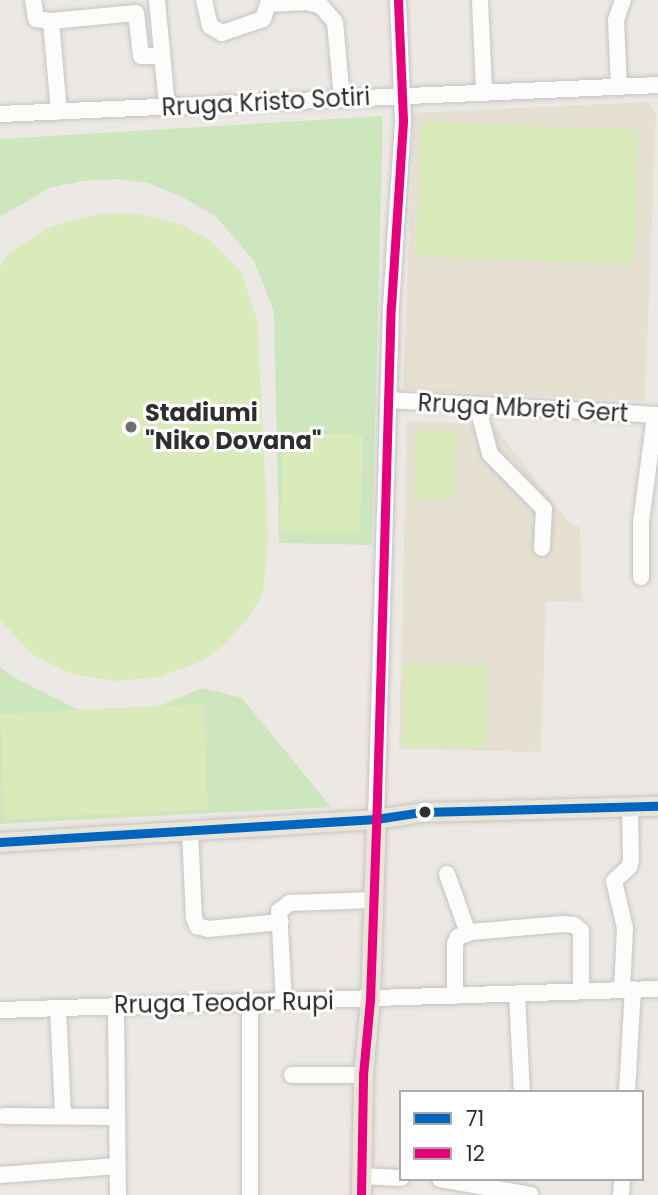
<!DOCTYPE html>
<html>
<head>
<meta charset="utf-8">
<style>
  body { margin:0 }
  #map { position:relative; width:658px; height:1195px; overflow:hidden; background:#ece8e4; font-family:Poppins,sans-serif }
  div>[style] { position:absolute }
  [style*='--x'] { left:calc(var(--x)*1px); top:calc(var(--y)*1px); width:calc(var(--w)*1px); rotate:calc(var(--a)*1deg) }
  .education>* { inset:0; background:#e6e0d3 }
  .green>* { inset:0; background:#cee6be }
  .pitch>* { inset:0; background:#d9eabb }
  .roads { filter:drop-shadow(0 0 2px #c5c4c5) drop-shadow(0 0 2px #c5c4c5) }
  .minor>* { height:16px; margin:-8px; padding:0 8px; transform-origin:8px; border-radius:8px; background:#fcfcfb }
  .major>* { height:19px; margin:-9.5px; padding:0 9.5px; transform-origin:9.5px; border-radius:9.5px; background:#e8e4d6 }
  .bus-1>* { height:9px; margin:-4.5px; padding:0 4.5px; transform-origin:4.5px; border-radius:4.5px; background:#0065bd }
  .bus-2>* { height:9px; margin:-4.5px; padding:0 4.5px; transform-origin:4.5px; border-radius:4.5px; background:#e5007d }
  .dots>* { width:19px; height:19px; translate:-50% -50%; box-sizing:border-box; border:4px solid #fff; border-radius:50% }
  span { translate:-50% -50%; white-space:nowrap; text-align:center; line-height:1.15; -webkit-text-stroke:6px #fff; paint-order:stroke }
  .street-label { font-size:24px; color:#2e2e2e }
  .poi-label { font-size:24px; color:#2e2e2e; font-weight:700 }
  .left { translate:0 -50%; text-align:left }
  .legend { position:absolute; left:399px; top:1090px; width:245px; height:91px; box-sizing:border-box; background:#fff; border:2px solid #ababab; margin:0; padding:9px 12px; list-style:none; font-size:21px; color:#2e2e2e }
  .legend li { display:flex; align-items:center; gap:14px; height:35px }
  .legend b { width:35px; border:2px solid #ababab }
</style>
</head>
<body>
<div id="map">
  <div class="education">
    <i style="clip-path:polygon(648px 102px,656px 112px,645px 401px,403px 390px,414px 113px)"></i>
    <i style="clip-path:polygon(407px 421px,494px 425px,570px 524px,580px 527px,582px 602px,546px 601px,541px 752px,399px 749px)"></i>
  </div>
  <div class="green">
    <i style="clip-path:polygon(383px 116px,372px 545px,279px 543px,274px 312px,254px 261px,216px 217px,183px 197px,148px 183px,118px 179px,81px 181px,49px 188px,0 217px,0 139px)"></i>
    <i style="clip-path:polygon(0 667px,17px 679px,79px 710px,0 714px,203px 704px,159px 706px,202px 688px,242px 698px,331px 807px,0 824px)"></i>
  </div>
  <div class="pitch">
    <i style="clip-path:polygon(421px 122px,639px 130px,634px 264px,416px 256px)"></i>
    <i style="clip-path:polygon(98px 214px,141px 214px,182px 225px,210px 240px,241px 272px,257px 318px,268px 537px,263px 593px,250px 616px,223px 646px,200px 662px,159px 677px,116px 681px,73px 674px,34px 656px,0 620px,0 266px,10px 252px,52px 226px)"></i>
    <i style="clip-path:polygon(416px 431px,456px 431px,455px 498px,415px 498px)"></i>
    <i style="clip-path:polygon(283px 432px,363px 435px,360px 533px,280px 531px)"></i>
    <i style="clip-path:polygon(403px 665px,487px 666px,486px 748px,402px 747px)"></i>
    <i style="clip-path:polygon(203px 704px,208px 809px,5px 819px,0 714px)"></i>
  </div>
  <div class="roads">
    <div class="minor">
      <i style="--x:33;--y:0;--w:19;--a:81"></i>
      <i style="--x:36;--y:19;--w:15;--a:8"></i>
      <i style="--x:51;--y:21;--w:85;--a:-5.4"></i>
      <i style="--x:136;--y:13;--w:43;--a:83.4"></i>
      <i style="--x:141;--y:56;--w:20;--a:0"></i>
      <i style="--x:157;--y:0;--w:106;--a:84.6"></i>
      <i style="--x:204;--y:0;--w:27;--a:77"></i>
      <i style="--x:210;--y:26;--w:14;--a:30"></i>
      <i style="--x:222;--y:33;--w:43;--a:-18.9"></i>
      <i style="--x:263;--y:19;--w:20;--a:-72"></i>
      <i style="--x:480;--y:0;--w:92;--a:87.5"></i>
      <i style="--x:269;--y:4;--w:38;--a:-3"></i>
      <i style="--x:307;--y:2;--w:15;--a:16"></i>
      <i style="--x:321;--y:6;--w:21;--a:49"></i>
      <i style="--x:335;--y:22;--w:77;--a:84.8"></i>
      <i style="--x:51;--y:21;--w:91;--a:85"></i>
      <i style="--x:619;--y:86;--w:66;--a:-92.6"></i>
      <i style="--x:616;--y:20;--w:21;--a:-71"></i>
      <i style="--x:0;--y:114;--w:659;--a:-2.52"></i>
      <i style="--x:388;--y:400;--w:270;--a:3.2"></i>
      <i style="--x:477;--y:405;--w:51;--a:75.1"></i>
      <i style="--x:490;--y:454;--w:77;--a:45.5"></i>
      <i style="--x:544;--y:509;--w:39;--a:93"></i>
      <i style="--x:641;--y:577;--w:55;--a:-90"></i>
      <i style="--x:641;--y:522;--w:108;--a:-82.5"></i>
      <i style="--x:376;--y:819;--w:512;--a:-88.32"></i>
      <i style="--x:391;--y:307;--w:187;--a:-86.3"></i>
      <i style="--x:403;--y:120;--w:120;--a:-92.4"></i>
      <i style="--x:190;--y:831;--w:87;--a:87.4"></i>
      <i style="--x:194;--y:918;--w:9;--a:69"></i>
      <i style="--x:197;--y:926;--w:11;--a:15"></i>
      <i style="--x:208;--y:929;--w:73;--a:-5.5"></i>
      <i style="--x:447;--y:874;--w:63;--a:70.4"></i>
      <i style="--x:622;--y:990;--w:62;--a:-87.2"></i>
      <i style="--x:625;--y:928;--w:48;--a:-103.2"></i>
      <i style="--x:614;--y:881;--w:21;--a:-43"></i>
      <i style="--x:629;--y:867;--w:7;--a:-74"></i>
      <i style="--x:631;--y:860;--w:53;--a:-91.1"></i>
      <i style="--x:517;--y:994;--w:98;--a:87.1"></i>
      <i style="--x:455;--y:996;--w:52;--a:-90"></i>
      <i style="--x:455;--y:944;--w:8;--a:-67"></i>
      <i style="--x:458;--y:937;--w:14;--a:-21"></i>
      <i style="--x:471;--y:932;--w:92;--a:-5"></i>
      <i style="--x:563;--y:924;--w:11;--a:5"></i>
      <i style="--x:574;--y:925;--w:9;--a:41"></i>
      <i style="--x:581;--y:931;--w:60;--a:90"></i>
      <i style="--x:284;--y:1002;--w:91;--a:-93.1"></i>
      <i style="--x:279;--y:911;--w:14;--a:-36"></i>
      <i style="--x:290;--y:903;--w:83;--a:-2.1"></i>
      <i style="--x:116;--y:1006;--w:189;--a:89.4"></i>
      <i style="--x:58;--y:1008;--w:107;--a:87.3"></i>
      <i style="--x:0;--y:1010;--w:658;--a:-1.83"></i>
      <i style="--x:292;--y:1075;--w:71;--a:0"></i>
      <i style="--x:627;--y:1092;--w:103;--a:-86.7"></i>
      <i style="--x:4;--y:1116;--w:113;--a:0.5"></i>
      <i style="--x:0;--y:1175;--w:117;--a:-4.4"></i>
      <i style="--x:362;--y:1176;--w:39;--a:3"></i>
      <i style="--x:440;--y:1179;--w:92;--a:10"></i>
      <i style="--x:250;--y:1195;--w:192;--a:-90"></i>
      <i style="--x:621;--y:1195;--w:16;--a:-86"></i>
    </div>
    <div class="major">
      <i style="--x:0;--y:842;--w:377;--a:-3.5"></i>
      <i style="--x:376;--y:819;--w:47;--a:-8.7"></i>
      <i style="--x:422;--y:812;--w:236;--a:-1.5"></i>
      <i style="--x:361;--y:1195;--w:120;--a:-89"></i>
      <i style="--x:363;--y:1075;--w:75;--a:-84.7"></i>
      <i style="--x:370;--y:1000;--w:181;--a:-88.1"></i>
    </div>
  </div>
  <div class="bus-1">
    <i style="--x:0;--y:842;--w:377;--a:-3.5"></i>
    <i style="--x:376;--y:819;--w:47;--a:-8.7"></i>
    <i style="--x:422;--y:812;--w:236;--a:-1.5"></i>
  </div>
  <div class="bus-2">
    <i style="--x:361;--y:1195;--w:120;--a:-89"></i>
    <i style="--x:363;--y:1075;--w:75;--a:-84.7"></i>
    <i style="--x:370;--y:1000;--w:202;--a:-88"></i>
    <i style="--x:377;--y:798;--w:491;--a:-88.4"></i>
    <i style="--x:391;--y:307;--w:187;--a:-86.3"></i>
    <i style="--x:403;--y:120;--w:120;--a:-92.4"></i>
  </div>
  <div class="dots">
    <i style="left:131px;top:427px;background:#706f6e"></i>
    <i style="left:425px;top:812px;background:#2e2e2e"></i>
  </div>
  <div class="street-label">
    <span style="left:266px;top:102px;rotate:-3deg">Rruga Kristo Sotiri</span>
    <span style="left:523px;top:408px;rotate:3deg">Rruga Mbreti Gert</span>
    <span style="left:224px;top:1003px;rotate:-1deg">Rruga Teodor Rupi</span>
  </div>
  <div class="poi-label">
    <span class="left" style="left:145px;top:427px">Stadiumi<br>"Niko Dovana"</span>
  </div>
  <ul class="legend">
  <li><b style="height:9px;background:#0065bd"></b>71</li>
  <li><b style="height:9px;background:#e5007d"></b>12</li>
  </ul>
</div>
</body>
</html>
